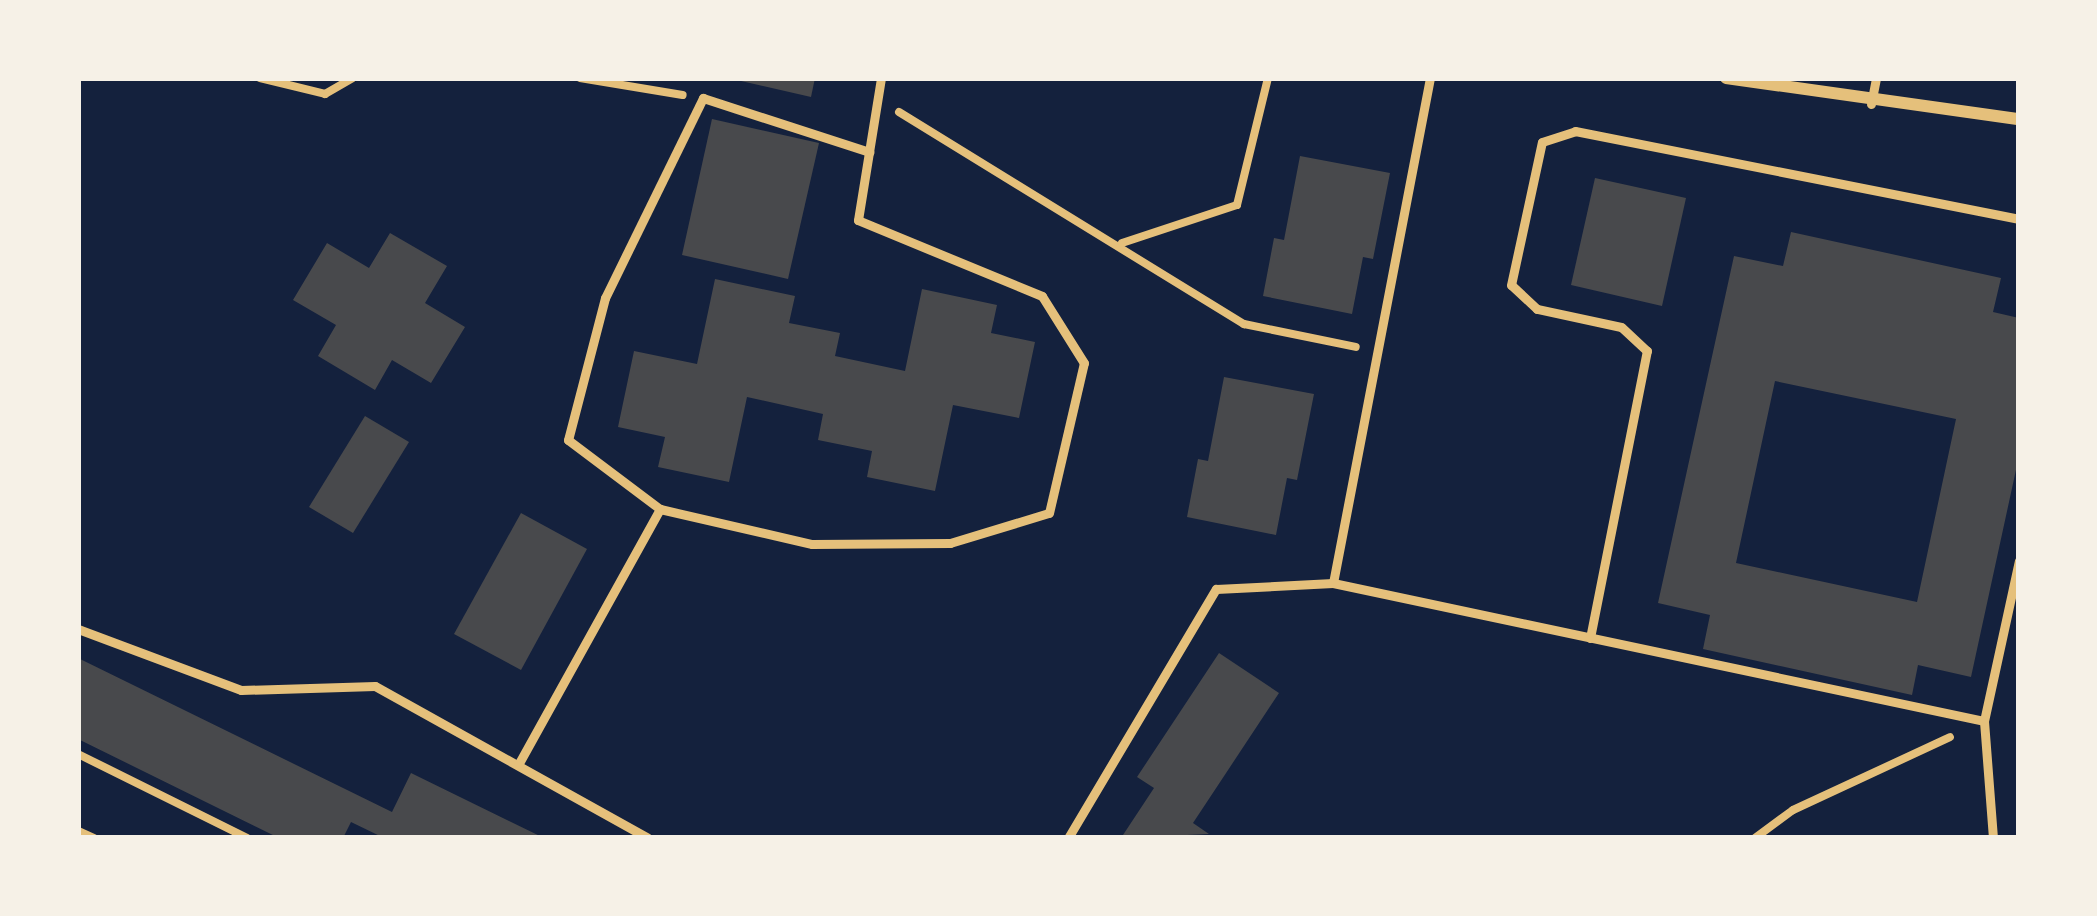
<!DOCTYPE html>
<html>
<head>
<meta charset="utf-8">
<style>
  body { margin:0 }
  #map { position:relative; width:2097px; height:916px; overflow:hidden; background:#14213d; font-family:Montserrat,sans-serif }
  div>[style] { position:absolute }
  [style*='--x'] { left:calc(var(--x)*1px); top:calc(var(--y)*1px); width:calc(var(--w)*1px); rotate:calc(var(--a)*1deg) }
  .building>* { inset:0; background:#48494c }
  .path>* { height:8px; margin:-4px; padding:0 4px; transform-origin:4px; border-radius:4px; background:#e5c07b }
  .service>* { height:9px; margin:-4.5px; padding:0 4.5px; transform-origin:4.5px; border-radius:4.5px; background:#e5c07b }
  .minor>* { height:12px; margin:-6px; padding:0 6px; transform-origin:6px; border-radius:6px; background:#e5c07b }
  span { translate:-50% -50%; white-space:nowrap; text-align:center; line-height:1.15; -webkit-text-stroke:9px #f6f1e7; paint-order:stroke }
  .frame { position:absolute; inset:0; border:81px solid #f6f1e7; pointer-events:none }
</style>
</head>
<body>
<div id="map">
  <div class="building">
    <i style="clip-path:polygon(728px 78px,815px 78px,811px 97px)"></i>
    <i style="clip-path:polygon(712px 119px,819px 143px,788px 279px,682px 255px)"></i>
    <i style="clip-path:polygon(1300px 156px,1390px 173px,1373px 259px,1363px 257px,1352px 314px,1263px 296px,1274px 238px,1284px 240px)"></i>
    <i style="clip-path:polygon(1595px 178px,1686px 198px,1662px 306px,1571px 285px)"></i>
    <i style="clip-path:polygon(evenodd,1791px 232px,2001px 278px,1993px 312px,2019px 318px,2019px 456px,1971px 677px,1918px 665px,1912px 695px,1703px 649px,1710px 615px,1658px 603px,1734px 256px,1783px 266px,1791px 232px,1775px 381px,1956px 419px,1917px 602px,1736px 563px,1775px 381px)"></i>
    <i style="clip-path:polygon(390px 233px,447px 266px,425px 303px,465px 327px,431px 383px,392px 360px,375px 390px,318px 356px,336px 325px,293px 300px,327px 243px,369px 268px)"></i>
    <i style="clip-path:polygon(715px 279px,795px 296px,789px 323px,840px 333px,835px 356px,905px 371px,922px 289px,997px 305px,991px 333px,1035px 342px,1019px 418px,953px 405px,935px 491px,867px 477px,872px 451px,818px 440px,823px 414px,747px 397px,729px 482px,658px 467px,665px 437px,618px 427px,634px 351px,697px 364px)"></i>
    <i style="clip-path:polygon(1224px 377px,1314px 394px,1297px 480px,1287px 478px,1276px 535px,1187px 517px,1198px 459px,1208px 461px)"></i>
    <i style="clip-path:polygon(365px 416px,409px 442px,353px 533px,309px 507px)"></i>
    <i style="clip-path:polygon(521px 513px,587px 549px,521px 670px,454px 634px)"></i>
    <i style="clip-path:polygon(1219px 653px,1279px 693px,1193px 823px,1209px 834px,1121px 838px,1154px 788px,1137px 777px)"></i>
    <i style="clip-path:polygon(78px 658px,392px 812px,411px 773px,544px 838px,384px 838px,351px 822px,343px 838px,279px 838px,78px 739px)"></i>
  </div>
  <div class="path">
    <i style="--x:260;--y:78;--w:67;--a:13.8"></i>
    <i style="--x:325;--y:94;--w:32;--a:-30"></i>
    <i style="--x:580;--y:78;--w:104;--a:9.4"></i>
    <i style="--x:899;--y:112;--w:405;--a:31.6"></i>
    <i style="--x:1244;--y:324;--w:114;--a:11.6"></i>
    <i style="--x:1122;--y:243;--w:121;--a:-18.3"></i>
    <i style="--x:1237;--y:205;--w:131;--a:-76.3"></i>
    <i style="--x:78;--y:754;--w:189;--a:26.4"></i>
    <i style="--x:1755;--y:838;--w:47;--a:-36.4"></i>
    <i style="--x:1793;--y:810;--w:173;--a:-24.9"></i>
  </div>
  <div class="service">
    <i style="--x:1871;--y:104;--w:26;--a:-79"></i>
    <i style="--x:660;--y:509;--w:115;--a:-143.1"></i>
    <i style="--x:568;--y:440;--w:147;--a:-75.4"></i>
    <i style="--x:605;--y:298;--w:223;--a:-63.9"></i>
    <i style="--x:703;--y:98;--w:175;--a:18"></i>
    <i style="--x:1333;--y:583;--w:665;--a:11.97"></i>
    <i style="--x:78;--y:629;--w:174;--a:20.5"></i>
    <i style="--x:241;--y:690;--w:134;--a:-1.7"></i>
    <i style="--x:375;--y:686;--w:312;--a:29.1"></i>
    <i style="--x:1590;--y:638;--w:293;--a:-78.8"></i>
    <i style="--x:1647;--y:351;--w:35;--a:-137"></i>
    <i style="--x:1621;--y:327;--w:86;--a:-167.9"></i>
    <i style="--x:1537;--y:309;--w:35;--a:-137"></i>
    <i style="--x:1511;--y:285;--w:146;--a:-77.8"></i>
    <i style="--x:1542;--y:142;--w:35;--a:-18"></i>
    <i style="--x:1575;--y:131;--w:453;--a:11.2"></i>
    <i style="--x:518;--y:765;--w:293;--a:-61"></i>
    <i style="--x:660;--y:509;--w:156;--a:13"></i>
    <i style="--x:812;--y:544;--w:138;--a:-0.4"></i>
    <i style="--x:950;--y:543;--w:103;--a:-16.9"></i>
    <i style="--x:1049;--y:513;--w:154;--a:-76.9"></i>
    <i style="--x:1084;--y:363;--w:79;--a:-122.1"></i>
    <i style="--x:1042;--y:296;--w:199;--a:-157.6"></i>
    <i style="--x:858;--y:220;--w:144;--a:-80.8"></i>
    <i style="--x:78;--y:831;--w:17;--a:25"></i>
    <i style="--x:1068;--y:838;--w:290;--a:-59.3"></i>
    <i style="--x:1216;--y:589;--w:117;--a:-2.9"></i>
    <i style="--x:1333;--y:583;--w:514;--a:-79.13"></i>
    <i style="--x:1993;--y:838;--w:117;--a:-94.4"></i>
    <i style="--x:1984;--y:721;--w:164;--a:-77.7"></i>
  </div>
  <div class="minor">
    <i style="--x:1726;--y:78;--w:296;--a:8"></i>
  </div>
  <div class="frame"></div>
</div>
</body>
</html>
